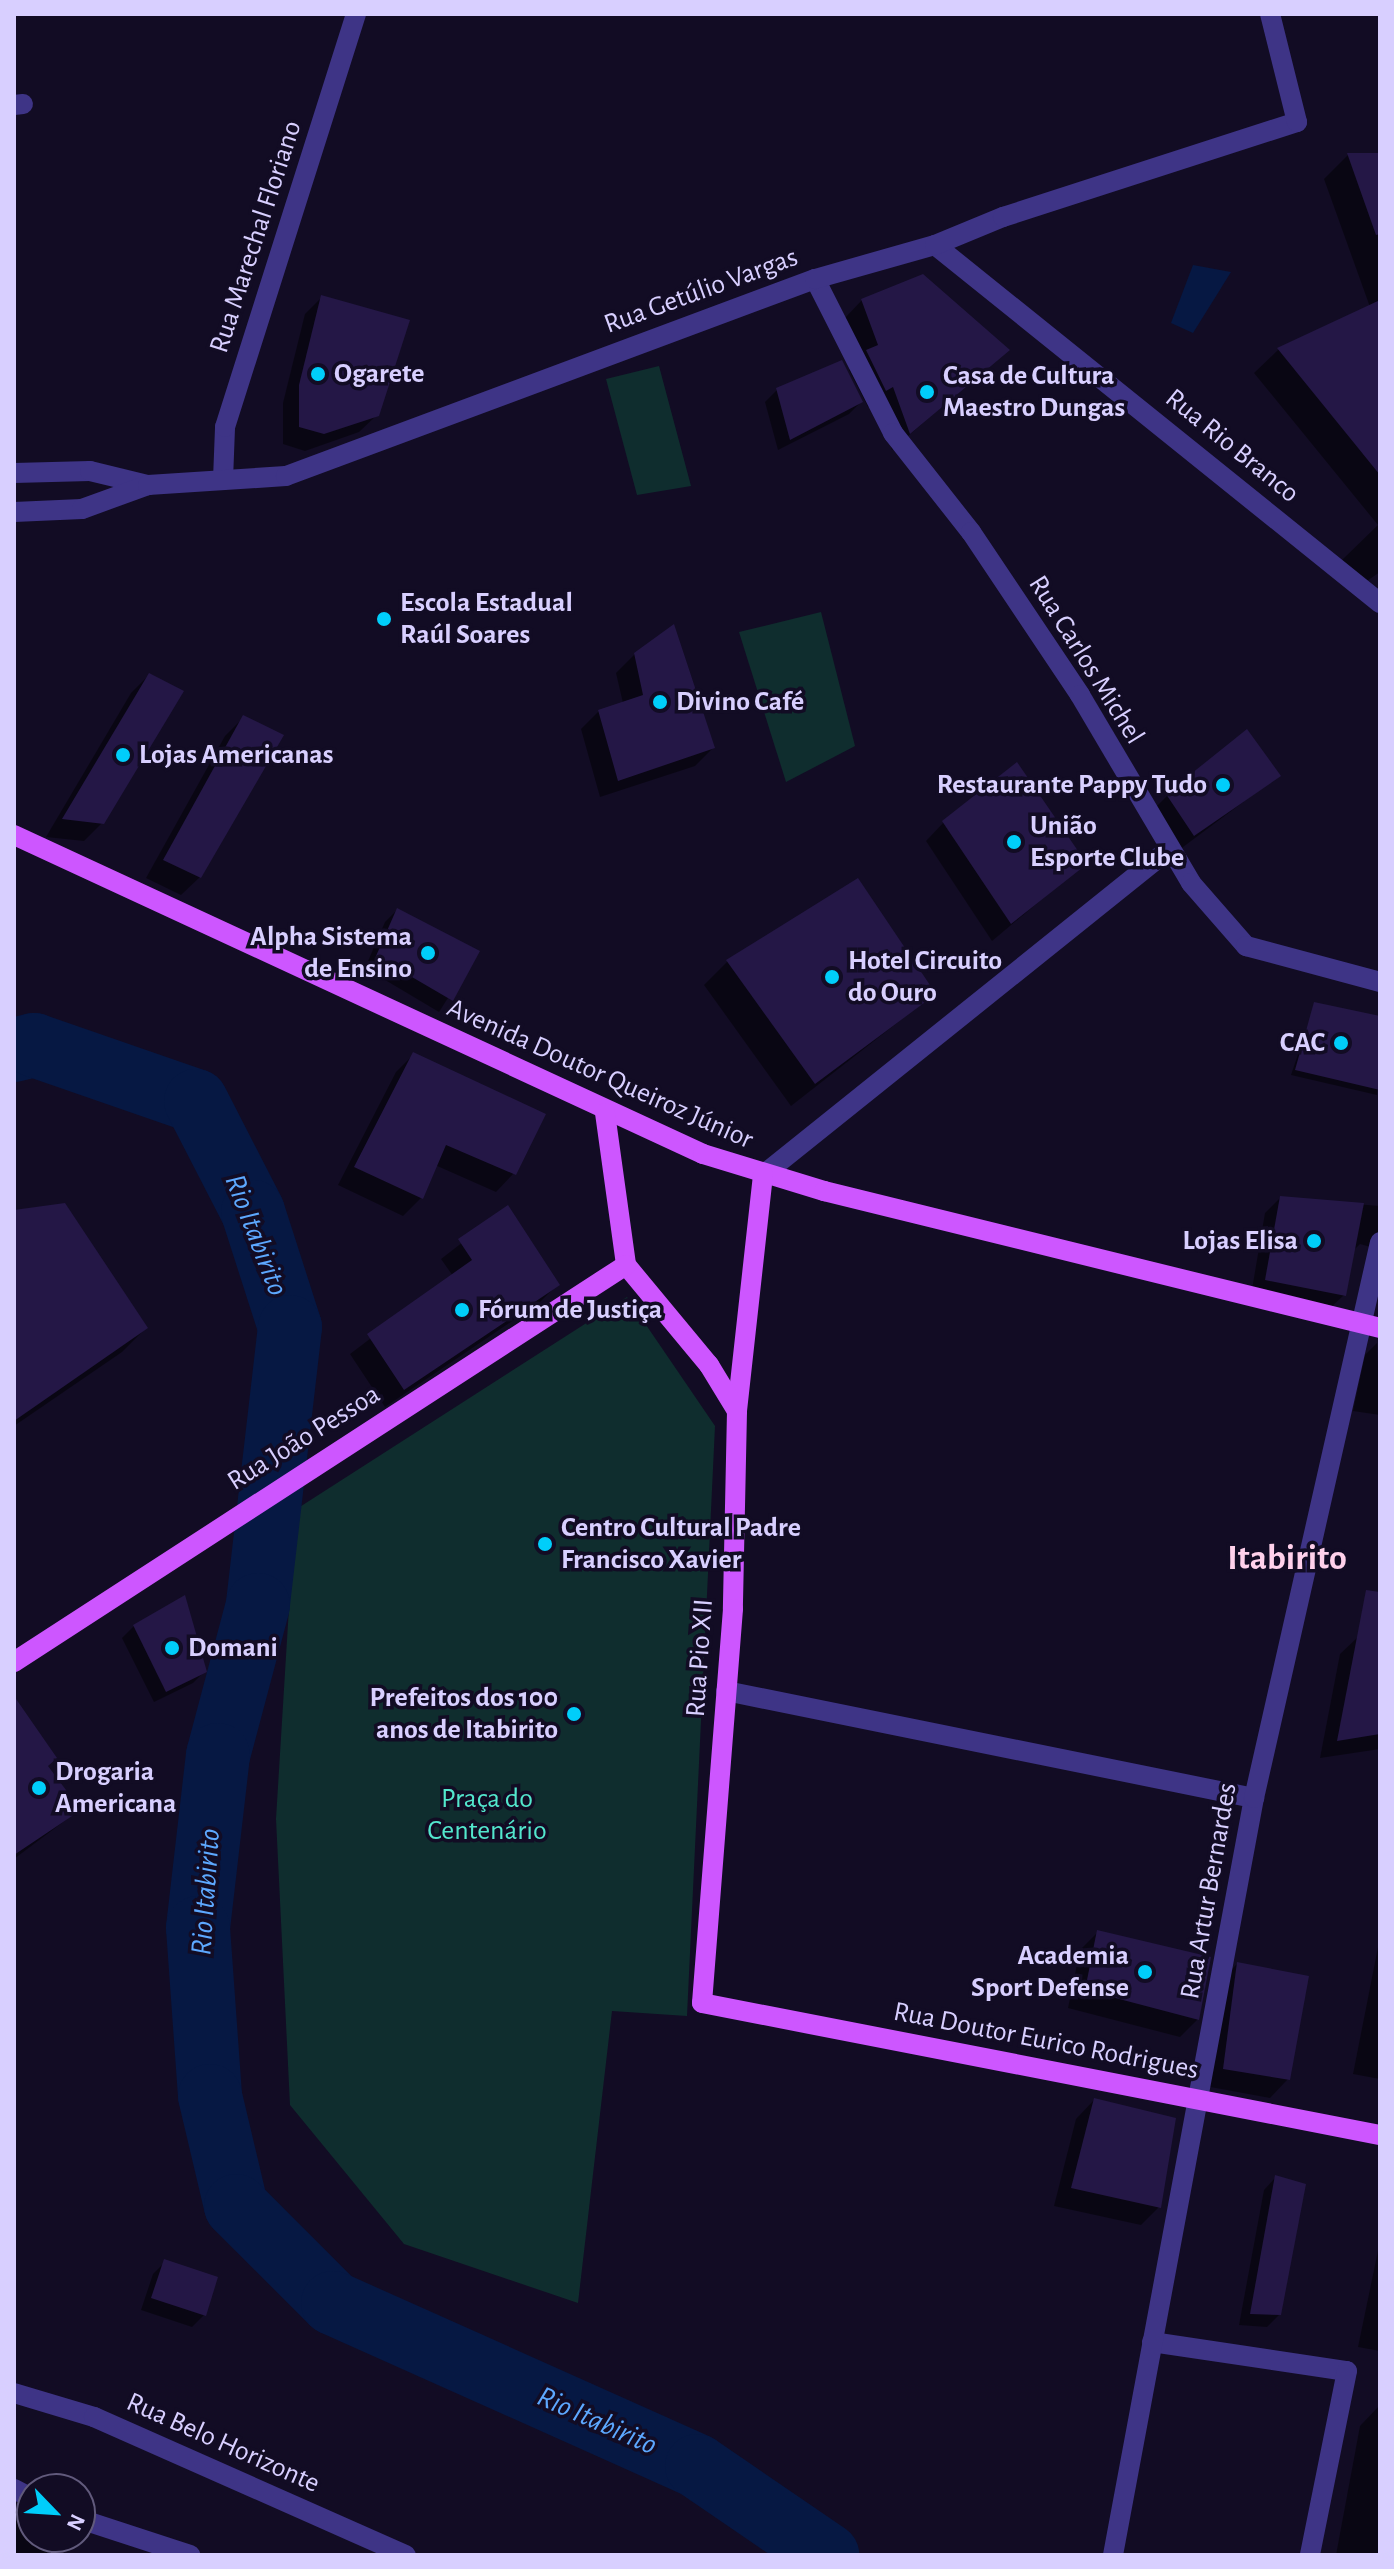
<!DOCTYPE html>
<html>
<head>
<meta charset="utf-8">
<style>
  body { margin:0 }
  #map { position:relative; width:1394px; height:2569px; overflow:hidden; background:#120c24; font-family:"Alegreya Sans",sans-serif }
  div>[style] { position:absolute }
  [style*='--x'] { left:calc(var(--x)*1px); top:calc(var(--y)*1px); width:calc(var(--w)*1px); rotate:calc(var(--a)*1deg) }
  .green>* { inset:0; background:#0f2d2e }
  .water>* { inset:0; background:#061843 }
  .shadow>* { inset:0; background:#0007 }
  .river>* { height:64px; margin:-32px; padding:0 32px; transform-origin:32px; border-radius:32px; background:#061843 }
  .building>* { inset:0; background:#241746 }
  .minor>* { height:20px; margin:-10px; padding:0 10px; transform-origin:10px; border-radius:10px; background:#3e3486 }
  .major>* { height:20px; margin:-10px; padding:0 10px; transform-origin:10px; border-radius:10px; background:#cd56ff }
  .dots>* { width:22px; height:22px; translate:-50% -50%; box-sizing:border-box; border:4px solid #120c24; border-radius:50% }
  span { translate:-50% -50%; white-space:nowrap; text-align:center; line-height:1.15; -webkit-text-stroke:7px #120c24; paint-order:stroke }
  .street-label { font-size:28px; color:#d8cfff }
  .poi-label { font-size:28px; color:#d8cfff; font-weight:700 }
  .left { translate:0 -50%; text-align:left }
  .right { translate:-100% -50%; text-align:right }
  .park-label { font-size:28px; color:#53e7cd }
  .water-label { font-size:30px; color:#5da8ff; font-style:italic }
  .district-label { font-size:36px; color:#ffd1eb; font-weight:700 }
  .frame { position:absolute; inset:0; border:16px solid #d8cfff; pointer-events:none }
  .north { position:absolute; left:16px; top:2473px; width:80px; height:80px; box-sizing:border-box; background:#120c24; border:2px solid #615a7c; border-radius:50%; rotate:115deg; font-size:22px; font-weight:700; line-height:32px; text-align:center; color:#d8cfff }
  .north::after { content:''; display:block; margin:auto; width:28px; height:36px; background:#00cefa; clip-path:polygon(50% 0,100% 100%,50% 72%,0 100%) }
</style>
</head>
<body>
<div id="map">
  <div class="green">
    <i style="clip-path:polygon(659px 366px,691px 486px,637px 495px,606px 379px)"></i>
    <i style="clip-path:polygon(821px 612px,855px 746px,786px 782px,739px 632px)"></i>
    <i style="clip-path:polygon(627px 1297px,715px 1426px,687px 2016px,612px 2011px,578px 2303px,404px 2244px,290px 2105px,276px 1819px,295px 1510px)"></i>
  </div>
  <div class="water">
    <i style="clip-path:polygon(1193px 265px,1231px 272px,1193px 333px,1171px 323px)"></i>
  </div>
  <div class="shadow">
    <i style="clip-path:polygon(1348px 155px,1380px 155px,1380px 572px,1364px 583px,1342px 560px,1378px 525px,1254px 373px,1278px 350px,1370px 307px,1324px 179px)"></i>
    <i style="clip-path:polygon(322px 297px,377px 415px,359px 432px,305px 451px,283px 444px,283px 403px,305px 314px)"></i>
    <i style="clip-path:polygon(862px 300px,1007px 350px,892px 450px,875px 404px,868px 407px,849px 370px,859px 360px,844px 319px)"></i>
    <i style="clip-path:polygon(777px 390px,861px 402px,849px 414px,778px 450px,765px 402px)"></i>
    <i style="clip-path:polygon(635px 654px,713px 748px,695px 766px,600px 797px,581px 729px,599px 711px,623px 703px,616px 673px)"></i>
    <i style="clip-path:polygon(149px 675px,103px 822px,84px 841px,46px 837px,131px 693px)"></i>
    <i style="clip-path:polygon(243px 718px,200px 877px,181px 895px,146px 878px,225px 736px)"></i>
    <i style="clip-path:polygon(1278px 776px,1175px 853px,1149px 814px,1167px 796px)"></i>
    <i style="clip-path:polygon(944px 822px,1084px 864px,992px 941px,926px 841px)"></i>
    <i style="clip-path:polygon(397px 910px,477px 952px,439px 1012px,365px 968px,385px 922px)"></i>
    <i style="clip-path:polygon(728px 961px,934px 994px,791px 1106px,704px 985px)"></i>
    <i style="clip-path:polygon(1315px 1004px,1380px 1018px,1377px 1095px,1291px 1075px)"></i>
    <i style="clip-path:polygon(414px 1054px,514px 1173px,496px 1192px,435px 1165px,421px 1198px,403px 1216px,338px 1185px,396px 1072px)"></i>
    <i style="clip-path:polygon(1280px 1198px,1380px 1206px,1380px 1262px,1374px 1248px,1360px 1244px,1352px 1252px,1344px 1295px,1328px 1310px,1251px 1295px,1265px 1213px)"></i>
    <i style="clip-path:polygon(507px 1208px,557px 1285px,539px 1303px,385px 1407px,350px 1354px,453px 1276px,441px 1259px)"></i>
    <i style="clip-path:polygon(14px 1212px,146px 1328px,122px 1352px,14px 1426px)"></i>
    <i style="clip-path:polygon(1377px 1343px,1380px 1415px,1353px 1411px,1365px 1355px)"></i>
    <i style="clip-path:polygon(134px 1626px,205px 1671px,193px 1683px,154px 1702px,122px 1638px)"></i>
    <i style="clip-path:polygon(1359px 1636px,1380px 1636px,1380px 1749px,1320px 1758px,1340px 1654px)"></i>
    <i style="clip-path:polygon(14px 1727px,79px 1810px,14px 1859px)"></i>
    <i style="clip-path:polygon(1098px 1932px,1198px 2019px,1180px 2037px,1068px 2008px,1080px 1950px)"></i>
    <i style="clip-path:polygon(1380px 1937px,1380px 2079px,1353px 2074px)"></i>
    <i style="clip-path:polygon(1237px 1964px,1288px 2079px,1270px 2098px,1205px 2086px,1219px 1982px)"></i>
    <i style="clip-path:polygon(1094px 2100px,1159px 2207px,1141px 2225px,1054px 2206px,1076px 2119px)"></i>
    <i style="clip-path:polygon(1275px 2178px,1280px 2314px,1267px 2327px,1239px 2325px,1264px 2190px)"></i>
    <i style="clip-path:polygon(1380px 2241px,1380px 2351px,1358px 2347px)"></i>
    <i style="clip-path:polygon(165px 2262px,204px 2315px,192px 2327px,141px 2310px,153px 2274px)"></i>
    <i style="clip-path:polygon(1380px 2405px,1380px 2555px,1336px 2555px,1360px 2426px)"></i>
    <i style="clip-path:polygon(14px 2510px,32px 2516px,32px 2537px,55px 2537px,46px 2555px,14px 2555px)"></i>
  </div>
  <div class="river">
    <i style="--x:14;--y:1050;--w:21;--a:-14"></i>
    <i style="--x:34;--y:1045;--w:171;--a:19.1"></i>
    <i style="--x:196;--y:1101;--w:125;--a:62.8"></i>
    <i style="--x:253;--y:1212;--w:121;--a:72.2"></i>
    <i style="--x:290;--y:1327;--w:280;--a:96.6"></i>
    <i style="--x:258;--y:1605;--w:155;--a:104.9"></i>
    <i style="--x:218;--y:1755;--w:174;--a:96.6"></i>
    <i style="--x:198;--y:1928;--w:168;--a:85.9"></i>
    <i style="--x:210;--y:2096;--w:113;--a:76.7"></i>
    <i style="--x:236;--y:2206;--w:137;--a:45"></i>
    <i style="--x:333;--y:2303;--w:399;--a:24.1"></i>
    <i style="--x:697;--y:2466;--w:158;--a:34.4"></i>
  </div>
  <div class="building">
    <i style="clip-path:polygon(1347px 153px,1380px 153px,1380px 234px,1376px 235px)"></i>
    <i style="clip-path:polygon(923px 274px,1010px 350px,910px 434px,893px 387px,886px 391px,866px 350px,878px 345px,861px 299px)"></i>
    <i style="clip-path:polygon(321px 295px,410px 320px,379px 416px,324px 434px,299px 427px,299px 385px)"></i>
    <i style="clip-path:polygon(1380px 300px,1380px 475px,1277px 348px)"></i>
    <i style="clip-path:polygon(842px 360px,863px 402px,790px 440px,776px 388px)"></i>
    <i style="clip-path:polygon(674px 624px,715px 748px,618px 781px,598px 710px,643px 695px,634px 653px)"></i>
    <i style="clip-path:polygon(149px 673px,184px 691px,104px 824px,62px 819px)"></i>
    <i style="clip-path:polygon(243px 715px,284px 735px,201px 878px,163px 860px)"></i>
    <i style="clip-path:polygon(1247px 729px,1281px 776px,1194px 836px,1166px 794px)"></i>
    <i style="clip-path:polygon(1017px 762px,1087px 864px,1011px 924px,942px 821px)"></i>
    <i style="clip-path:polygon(858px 878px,936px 994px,815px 1084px,726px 960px)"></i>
    <i style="clip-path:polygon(397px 908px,480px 951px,453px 1001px,376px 956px)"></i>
    <i style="clip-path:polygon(1314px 1002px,1380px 1016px,1380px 1090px,1295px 1070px)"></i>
    <i style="clip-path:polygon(413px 1052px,546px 1114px,516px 1175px,446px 1145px,423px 1199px,354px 1167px)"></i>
    <i style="clip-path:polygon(1280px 1196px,1364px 1203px,1346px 1296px,1265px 1280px)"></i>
    <i style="clip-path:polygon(65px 1203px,148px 1328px,14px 1421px,14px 1210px)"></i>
    <i style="clip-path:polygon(508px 1205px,560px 1285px,404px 1390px,367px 1334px,472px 1260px,458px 1239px)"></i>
    <i style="clip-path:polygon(1366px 1590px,1380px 1592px,1380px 1734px,1337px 1741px)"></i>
    <i style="clip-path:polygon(185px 1595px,207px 1672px,166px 1692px,133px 1625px)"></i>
    <i style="clip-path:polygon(14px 1696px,57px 1758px,48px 1766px,81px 1810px,14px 1855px)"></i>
    <i style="clip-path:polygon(1097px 1930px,1211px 1957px,1199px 2020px,1085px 1990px)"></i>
    <i style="clip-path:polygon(1237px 1962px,1309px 1976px,1290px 2080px,1223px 2069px)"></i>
    <i style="clip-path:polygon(1094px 2098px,1176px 2118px,1161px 2208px,1071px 2188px)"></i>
    <i style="clip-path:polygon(1275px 2175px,1306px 2184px,1281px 2315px,1250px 2314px)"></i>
    <i style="clip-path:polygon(164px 2259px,218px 2277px,206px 2316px,151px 2298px)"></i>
  </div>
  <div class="minor">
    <i style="--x:14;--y:105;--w:9;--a:-6"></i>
    <i style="--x:935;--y:245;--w:571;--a:38.82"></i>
    <i style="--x:815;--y:279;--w:173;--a:63.1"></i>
    <i style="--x:893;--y:433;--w:126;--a:51.8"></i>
    <i style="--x:971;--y:532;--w:196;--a:56.2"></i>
    <i style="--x:1080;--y:695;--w:218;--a:59.4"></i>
    <i style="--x:1191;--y:883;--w:84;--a:48.9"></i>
    <i style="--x:1246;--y:946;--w:139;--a:15"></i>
    <i style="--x:14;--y:473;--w:76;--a:-1.5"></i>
    <i style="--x:90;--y:471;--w:60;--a:13.6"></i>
    <i style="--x:223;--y:480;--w:53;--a:-87.8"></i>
    <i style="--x:225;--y:427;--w:433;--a:-72.4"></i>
    <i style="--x:14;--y:512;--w:68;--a:-2.5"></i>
    <i style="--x:82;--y:509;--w:70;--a:-20"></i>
    <i style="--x:148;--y:485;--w:138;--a:-3.7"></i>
    <i style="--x:286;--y:476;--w:564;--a:-20.43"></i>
    <i style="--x:815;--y:279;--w:125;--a:-15.8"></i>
    <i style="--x:935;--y:245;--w:74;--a:-22.4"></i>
    <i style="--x:1003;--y:217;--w:309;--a:-17.9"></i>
    <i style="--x:1297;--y:122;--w:111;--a:-104"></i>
    <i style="--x:763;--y:1175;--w:518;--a:-38.73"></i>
    <i style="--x:726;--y:1691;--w:539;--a:11.46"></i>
    <i style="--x:1152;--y:2342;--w:197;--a:8.5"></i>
    <i style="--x:1347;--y:2371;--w:188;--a:101.4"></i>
    <i style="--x:14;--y:2393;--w:84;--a:16.7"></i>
    <i style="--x:94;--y:2417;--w:341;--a:23.9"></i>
    <i style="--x:14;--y:2489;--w:20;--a:27"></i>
    <i style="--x:80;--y:2519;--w:116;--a:18.1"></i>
    <i style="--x:1113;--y:2555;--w:770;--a:-79.45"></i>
    <i style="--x:1254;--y:1798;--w:570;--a:-77.23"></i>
  </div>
  <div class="major">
    <i style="--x:14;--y:835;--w:759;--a:24.84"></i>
    <i style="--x:703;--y:1154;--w:127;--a:17"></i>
    <i style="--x:824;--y:1191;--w:573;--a:13.84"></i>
    <i style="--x:605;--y:1113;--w:153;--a:82.1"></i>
    <i style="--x:763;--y:1175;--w:237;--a:96.3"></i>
    <i style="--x:737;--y:1411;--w:198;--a:91.2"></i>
    <i style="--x:733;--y:1609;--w:395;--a:94.5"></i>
    <i style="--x:702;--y:2003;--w:691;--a:11.02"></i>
    <i style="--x:626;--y:1265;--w:130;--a:50.3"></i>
    <i style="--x:709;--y:1365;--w:54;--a:58.7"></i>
    <i style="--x:14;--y:1662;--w:729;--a:-32.97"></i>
  </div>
  <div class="dots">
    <i style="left:318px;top:374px;background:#00cefa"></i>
    <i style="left:927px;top:392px;background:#00cefa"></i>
    <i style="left:384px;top:619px;background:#00cefa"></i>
    <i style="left:660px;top:702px;background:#00cefa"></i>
    <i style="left:123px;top:755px;background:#00cefa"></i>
    <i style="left:1223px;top:785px;background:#00cefa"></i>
    <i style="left:1014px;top:842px;background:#00cefa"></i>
    <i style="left:428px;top:953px;background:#00cefa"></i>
    <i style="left:832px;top:977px;background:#00cefa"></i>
    <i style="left:1341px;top:1043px;background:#00cefa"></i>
    <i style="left:1314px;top:1241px;background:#00cefa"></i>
    <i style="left:462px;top:1310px;background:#00cefa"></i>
    <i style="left:545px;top:1544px;background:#00cefa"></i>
    <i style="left:172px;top:1648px;background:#00cefa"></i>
    <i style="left:574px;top:1714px;background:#00cefa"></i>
    <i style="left:39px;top:1788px;background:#00cefa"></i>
    <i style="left:1145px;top:1972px;background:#00cefa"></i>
  </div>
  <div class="street-label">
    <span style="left:256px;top:237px;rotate:-72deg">Rua Marechal Floriano</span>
    <span style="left:701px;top:291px;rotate:-20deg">Rua Getúlio Vargas</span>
    <span style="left:1232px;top:446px;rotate:39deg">Rua Rio Branco</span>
    <span style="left:1086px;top:660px;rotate:58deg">Rua Carlos Michel</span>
    <span style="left:600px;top:1074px;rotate:24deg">Avenida Doutor Queiroz Júnior</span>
    <span style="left:304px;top:1438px;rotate:-32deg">Rua João Pessoa</span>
    <span style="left:700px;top:1658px;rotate:-86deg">Rua Pio XII</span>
    <span style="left:1209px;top:1891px;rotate:-80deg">Rua Artur Bernardes</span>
    <span style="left:1046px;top:2041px;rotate:11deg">Rua Doutor Eurico Rodrigues</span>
    <span style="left:223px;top:2443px;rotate:24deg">Rua Belo Horizonte</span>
  </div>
  <div class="poi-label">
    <span class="left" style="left:334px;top:374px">Ogarete</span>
    <span class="left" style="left:943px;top:392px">Casa de Cultura<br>Maestro Dungas</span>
    <span class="left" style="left:400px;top:619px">Escola Estadual<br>Raúl Soares</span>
    <span class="left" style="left:676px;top:702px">Divino Café</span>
    <span class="left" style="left:139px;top:755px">Lojas Americanas</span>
    <span class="right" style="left:1207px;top:785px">Restaurante Pappy Tudo</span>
    <span class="left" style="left:1030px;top:842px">União<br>Esporte Clube</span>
    <span class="right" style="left:412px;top:953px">Alpha Sistema<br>de Ensino</span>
    <span class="left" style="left:848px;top:977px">Hotel Circuito<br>do Ouro</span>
    <span class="right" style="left:1325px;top:1043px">CAC</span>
    <span class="right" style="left:1298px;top:1241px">Lojas Elisa</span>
    <span class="left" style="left:478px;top:1310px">Fórum de Justiça</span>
    <span class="left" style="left:561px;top:1544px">Centro Cultural Padre<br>Francisco Xavier</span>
    <span class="left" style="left:188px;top:1648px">Domani</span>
    <span class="right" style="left:558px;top:1714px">Prefeitos dos 100<br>anos de Itabirito</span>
    <span class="left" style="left:55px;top:1788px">Drogaria<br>Americana</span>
    <span class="right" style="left:1129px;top:1972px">Academia<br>Sport Defense</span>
  </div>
  <div class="park-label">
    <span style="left:487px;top:1815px">Praça do<br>Centenário</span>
  </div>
  <div class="water-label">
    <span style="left:256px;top:1235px;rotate:69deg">Rio Itabirito</span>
    <span style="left:206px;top:1892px;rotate:-86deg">Rio Itabirito</span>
    <span style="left:597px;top:2421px;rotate:24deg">Rio Itabirito</span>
  </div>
  <div class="district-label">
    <span style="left:1287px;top:1559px">Itabirito</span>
  </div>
  <div class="frame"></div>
  <div class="north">N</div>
</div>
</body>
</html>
